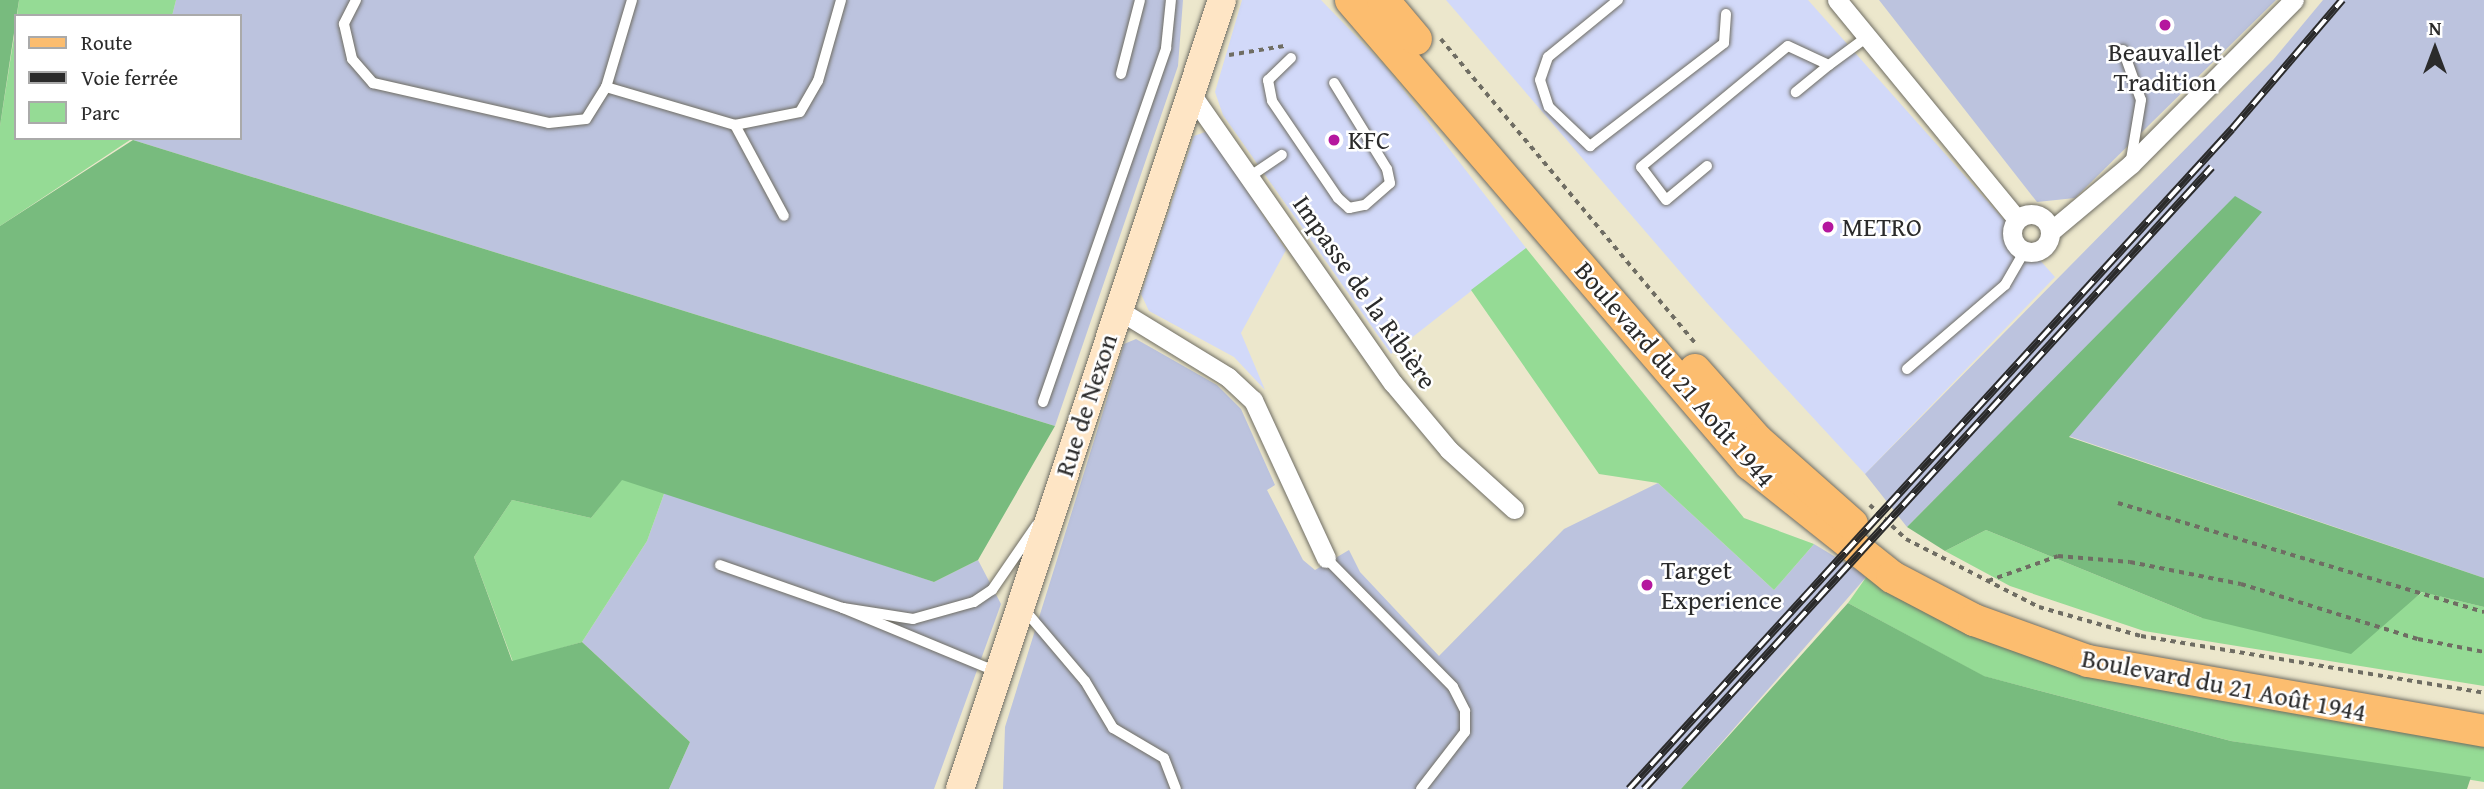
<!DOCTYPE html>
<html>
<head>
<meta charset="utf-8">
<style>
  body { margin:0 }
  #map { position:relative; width:2484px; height:789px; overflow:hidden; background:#ece7cc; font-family:"Gentium Book Plus",serif }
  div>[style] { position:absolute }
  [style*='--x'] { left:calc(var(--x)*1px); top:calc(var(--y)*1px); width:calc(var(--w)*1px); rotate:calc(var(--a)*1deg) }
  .built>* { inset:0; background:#d2d9f9 }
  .industrial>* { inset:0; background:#bcc3de }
  .green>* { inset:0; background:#95db95 }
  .forest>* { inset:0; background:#78bb7e }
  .path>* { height:3.5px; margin-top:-1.75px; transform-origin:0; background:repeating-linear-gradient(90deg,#6f6d63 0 5px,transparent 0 10px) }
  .roads { filter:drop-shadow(0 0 2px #6f6d63) drop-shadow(0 0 2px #6f6d63) }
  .service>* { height:10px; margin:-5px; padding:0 5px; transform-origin:5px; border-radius:5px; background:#fff }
  .minor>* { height:19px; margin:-9.5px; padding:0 9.5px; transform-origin:9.5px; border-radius:9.5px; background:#fff }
  .minor>.ring { margin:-9.5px; padding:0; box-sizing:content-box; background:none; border:19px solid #fff; border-radius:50% }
  .secondary>* { height:28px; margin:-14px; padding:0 14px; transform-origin:14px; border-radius:14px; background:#fee5c5 }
  .primary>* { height:32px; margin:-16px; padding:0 16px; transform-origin:16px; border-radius:16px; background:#fcbd6f }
  .rail>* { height:8px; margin-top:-4px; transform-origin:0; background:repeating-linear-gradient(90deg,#fff 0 16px,#2b2b2b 0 32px); box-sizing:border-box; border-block:2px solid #2b2b2b }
  .dots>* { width:19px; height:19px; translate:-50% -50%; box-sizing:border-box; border:4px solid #fff; border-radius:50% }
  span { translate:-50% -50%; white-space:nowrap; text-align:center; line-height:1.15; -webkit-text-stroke:5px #fff; paint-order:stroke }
  .poi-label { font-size:26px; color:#2b2b2b }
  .left { translate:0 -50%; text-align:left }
  .street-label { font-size:26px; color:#2b2b2b }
  .legend { position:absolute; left:14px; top:14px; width:228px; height:126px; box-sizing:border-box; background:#fff; border:2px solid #aaa; margin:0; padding:9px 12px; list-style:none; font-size:21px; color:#2b2b2b }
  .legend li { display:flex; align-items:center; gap:14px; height:35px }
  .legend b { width:35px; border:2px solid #aaa }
  .north { position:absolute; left:2400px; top:14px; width:70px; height:70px; -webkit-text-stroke:5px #fff; paint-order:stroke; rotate:0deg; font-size:19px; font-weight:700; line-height:28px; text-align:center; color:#2b2b2b }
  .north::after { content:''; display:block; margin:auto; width:24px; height:32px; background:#2b2b2b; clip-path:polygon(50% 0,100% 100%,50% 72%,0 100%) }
</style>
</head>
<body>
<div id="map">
  <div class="built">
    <i style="clip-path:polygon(1242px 0,1321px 0,1385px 66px,1526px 248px,1391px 354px,1223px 115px,1215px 92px)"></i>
    <i style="clip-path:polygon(1446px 0,1808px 0,2055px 277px,1865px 474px,1707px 303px)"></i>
    <i style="clip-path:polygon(1208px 131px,1286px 250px,1241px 333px,1265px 390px,1234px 357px,1149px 311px,1141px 294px,1194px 136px)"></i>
  </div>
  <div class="industrial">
    <i style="clip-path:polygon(176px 0,1183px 0,1178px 66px,1055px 426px,133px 140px,240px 138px,240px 16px,172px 16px)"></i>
    <i style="clip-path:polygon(1879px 0,2276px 0,2075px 198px,2037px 202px)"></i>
    <i style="clip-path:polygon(2323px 0,2484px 0,2484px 578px,2016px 418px,1907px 527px,1865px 474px,2273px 60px)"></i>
    <i style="clip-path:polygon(1136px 339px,1217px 385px,1241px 409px,1275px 485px,1267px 490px,1303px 560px,1315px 570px,1349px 550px,1360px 572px,1439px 656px,1564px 529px,1658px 483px,1774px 590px,1814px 544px,1867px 576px,1681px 789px,1003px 789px,1005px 727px,1124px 344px)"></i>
    <i style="clip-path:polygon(665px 491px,934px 582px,978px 560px,1001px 604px,934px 789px,669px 789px,690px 742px,582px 642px,647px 541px)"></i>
  </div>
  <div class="green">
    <i style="clip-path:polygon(19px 0,176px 0,172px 16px,17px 16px)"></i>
    <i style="clip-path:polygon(16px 24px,16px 138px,133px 138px,0 226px,0 126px)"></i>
    <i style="clip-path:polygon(1526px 248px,1744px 518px,1814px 544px,1774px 590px,1658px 483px,1599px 474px,1471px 290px)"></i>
    <i style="clip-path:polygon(622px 479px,665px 491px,647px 541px,582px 642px,513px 662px,474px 557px,512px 500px,591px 518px)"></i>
    <i style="clip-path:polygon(1986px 530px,2202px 618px,2391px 615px,2423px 592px,2484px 607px,2484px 686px,2144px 631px,2010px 586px,1945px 551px)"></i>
    <i style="clip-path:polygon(1867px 576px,2006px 646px,2484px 745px,2484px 782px,2231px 741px,1983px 676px,1848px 603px)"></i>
  </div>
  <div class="forest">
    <i style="clip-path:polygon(0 0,19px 0,0 126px)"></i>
    <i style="clip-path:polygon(133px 140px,1055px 426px,978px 560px,934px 582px,622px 480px,591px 518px,512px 500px,474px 557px,512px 661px,582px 642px,690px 742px,669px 789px,0 789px,0 226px)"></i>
    <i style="clip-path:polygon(2235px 196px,2262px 212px,2069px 437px,2484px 578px,2484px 607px,2422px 592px,2351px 654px,2202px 618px,1986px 530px,1945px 551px,1907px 527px)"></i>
    <i style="clip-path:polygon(1848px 603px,1984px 676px,2231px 741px,2471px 777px,2467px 789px,1681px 789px)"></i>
  </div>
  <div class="path">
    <i style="--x:1441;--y:39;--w:399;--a:50.1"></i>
    <i style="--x:1229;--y:55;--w:56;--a:-9.3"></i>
    <i style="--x:2118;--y:503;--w:382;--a:16.6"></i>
    <i style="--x:1870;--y:505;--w:50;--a:43.4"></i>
    <i style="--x:1906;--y:539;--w:149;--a:27.1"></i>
    <i style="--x:2039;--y:607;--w:106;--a:15.9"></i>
    <i style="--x:2141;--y:636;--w:348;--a:9.4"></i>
    <i style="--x:1988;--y:581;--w:74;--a:-19.7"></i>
    <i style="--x:2058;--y:556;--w:72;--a:4.8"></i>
    <i style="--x:2130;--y:562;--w:113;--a:11.2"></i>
    <i style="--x:2241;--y:584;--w:185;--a:17.3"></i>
    <i style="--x:2418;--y:639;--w:67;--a:11.1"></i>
  </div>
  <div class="roads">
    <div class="service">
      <i style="--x:356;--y:0;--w:27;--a:117"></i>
      <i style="--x:344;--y:24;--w:36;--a:77"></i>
      <i style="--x:352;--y:59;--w:32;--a:49"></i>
      <i style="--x:373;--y:83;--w:180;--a:12.8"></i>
      <i style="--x:549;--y:123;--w:37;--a:-6"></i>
      <i style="--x:586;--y:119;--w:38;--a:-58"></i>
      <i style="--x:632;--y:0;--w:91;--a:106.6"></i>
      <i style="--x:606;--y:87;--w:134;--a:16.4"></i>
      <i style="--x:735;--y:125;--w:66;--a:-11.3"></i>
      <i style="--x:800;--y:112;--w:36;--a:-60"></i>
      <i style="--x:818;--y:81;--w:84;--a:-74.1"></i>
      <i style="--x:1618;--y:0;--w:90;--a:140.8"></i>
      <i style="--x:1548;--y:57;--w:24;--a:109"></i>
      <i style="--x:1540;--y:80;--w:28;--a:72"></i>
      <i style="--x:1549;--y:107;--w:57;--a:43.6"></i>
      <i style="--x:1590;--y:146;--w:169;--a:-37.5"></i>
      <i style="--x:1724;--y:43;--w:29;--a:-86"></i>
      <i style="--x:2123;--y:50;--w:53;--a:70.2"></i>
      <i style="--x:2141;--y:100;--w:61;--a:99.5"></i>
      <i style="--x:1291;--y:58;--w:32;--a:136"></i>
      <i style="--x:1268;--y:80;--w:21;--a:79"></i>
      <i style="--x:1272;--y:101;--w:117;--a:55.8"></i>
      <i style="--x:1338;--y:198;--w:15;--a:42"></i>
      <i style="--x:1349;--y:208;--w:16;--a:-11"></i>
      <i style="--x:1365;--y:205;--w:33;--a:-41"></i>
      <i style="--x:1390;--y:183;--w:14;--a:-102"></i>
      <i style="--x:1387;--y:169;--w:101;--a:-121.6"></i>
      <i style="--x:1829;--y:65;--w:47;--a:-36.4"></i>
      <i style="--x:1121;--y:74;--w:76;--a:-75.6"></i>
      <i style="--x:735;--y:125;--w:103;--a:61.7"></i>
      <i style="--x:1707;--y:166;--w:53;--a:140.3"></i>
      <i style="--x:1666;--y:200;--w:41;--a:-127.1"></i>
      <i style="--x:1641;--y:167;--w:190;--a:-39.5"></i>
      <i style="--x:1788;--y:46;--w:45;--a:24.9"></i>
      <i style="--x:1829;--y:65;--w:43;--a:140.7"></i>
      <i style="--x:1252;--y:175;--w:36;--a:-34"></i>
      <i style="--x:1907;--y:369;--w:129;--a:-40.6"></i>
      <i style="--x:2005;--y:285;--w:39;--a:-60"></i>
      <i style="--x:1043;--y:402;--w:375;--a:-70.8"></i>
      <i style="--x:1166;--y:48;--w:48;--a:-84.1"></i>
      <i style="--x:1326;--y:558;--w:181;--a:45.4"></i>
      <i style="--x:1453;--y:687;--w:27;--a:63"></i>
      <i style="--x:1465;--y:711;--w:21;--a:90"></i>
      <i style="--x:1465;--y:732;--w:72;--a:127.7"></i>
      <i style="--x:720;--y:565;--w:130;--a:19.3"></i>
      <i style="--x:1023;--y:608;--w:96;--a:49.7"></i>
      <i style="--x:1085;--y:681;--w:55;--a:59.2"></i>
      <i style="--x:1113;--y:728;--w:59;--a:30.5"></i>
      <i style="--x:1164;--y:758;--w:33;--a:69"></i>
      <i style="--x:995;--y:671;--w:165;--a:-157.5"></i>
      <i style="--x:843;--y:608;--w:71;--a:8.9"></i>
      <i style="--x:913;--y:619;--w:63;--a:-15.6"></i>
      <i style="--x:974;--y:602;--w:22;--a:-34"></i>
      <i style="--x:992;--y:590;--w:78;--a:-55.5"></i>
    </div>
    <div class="minor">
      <i style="--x:1837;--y:0;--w:283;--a:50.6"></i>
      <i style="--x:1189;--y:91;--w:356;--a:55.1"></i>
      <i style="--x:1393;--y:383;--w:87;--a:50.1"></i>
      <i style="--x:1449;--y:450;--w:88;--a:42.2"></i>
      <i class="ring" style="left:2012px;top:214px;width:19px;height:19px"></i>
      <i style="--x:2051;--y:231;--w:104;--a:-39.9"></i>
      <i style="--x:2131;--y:164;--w:231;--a:-45.2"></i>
      <i style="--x:1117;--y:309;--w:130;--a:31.5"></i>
      <i style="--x:1228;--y:377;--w:34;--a:43"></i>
      <i style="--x:1253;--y:400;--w:174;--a:65.2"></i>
    </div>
    <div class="secondary">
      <i style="--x:960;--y:789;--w:831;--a:-71.63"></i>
    </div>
    <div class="primary">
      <i style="--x:1351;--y:0;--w:612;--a:49.31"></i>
      <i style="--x:1750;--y:464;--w:181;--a:38.5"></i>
      <i style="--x:1892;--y:577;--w:93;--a:27.7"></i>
      <i style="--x:1974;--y:620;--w:121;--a:19.8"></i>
      <i style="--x:2088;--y:661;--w:402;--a:10"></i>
      <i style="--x:1383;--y:0;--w:51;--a:49.8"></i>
      <i style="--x:1695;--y:370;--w:94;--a:48.5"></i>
      <i style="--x:1757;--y:440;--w:127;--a:41.5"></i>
    </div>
  </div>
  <div class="rail">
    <i style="--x:1629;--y:789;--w:894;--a:-47.58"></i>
    <i style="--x:2232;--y:129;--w:170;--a:-49.5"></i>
    <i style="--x:1644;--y:789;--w:842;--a:-47.6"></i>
  </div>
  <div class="dots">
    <i style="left:2165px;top:25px;background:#b5179e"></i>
    <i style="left:1334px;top:140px;background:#b5179e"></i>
    <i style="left:1828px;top:227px;background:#b5179e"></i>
    <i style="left:1647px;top:585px;background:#b5179e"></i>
  </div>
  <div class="poi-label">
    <span style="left:2165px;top:67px">Beauvallet<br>Tradition</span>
    <span class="left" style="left:1348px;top:140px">KFC</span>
    <span class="left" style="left:1842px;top:227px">METRO</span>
    <span class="left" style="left:1661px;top:585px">Target<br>Experience</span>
  </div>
  <div class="street-label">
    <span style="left:1365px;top:292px;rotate:55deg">Impasse de la Ribière</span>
    <span style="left:1675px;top:374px;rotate:49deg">Boulevard du 21 Août 1944</span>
    <span style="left:1086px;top:405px;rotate:-72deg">Rue de Nexon</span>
    <span style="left:2224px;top:685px;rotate:11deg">Boulevard du 21 Août 1944</span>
  </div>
  <ul class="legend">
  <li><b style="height:9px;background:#fcbd6f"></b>Route</li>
  <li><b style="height:9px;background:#2b2b2b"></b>Voie ferrée</li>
  <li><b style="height:19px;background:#95db95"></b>Parc</li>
  </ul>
  <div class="north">N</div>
</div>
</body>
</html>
